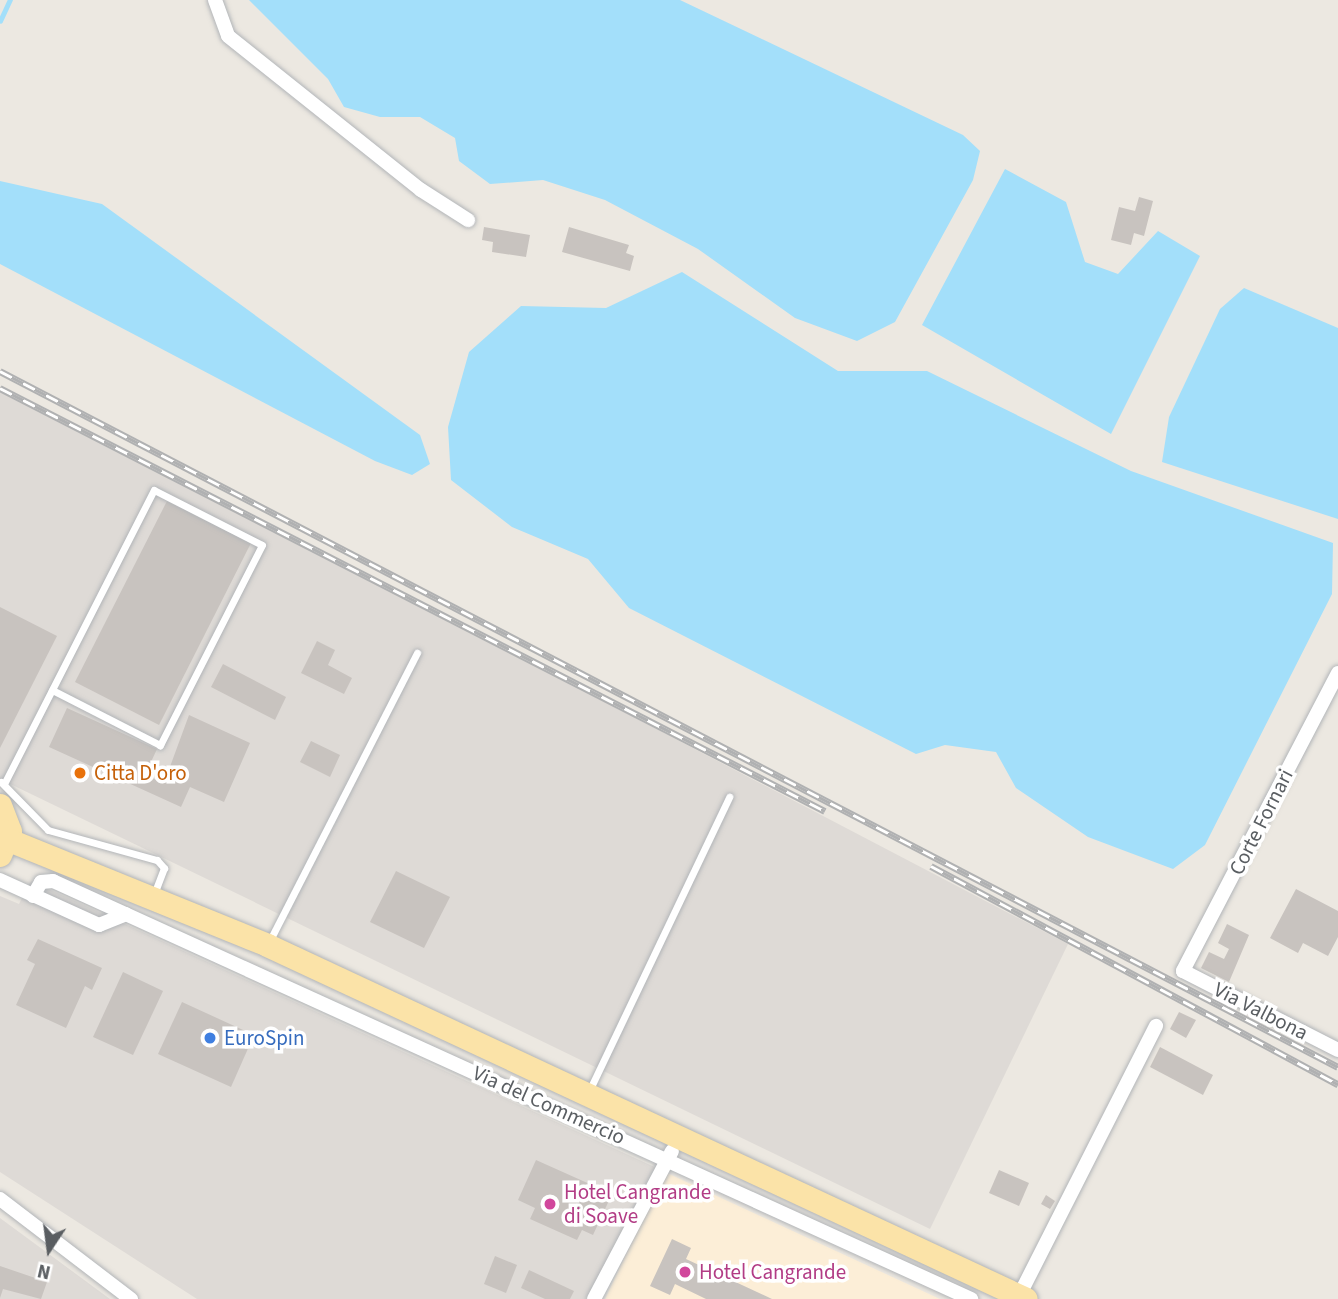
<!DOCTYPE html>
<html>
<head>
<meta charset="utf-8">
<style>
  body { margin:0 }
  #map { position:relative; width:1338px; height:1299px; overflow:hidden; background:#ece8e1; font-family:"Source Sans 3",sans-serif }
  div>[style] { position:absolute }
  [style*='--x'] { left:calc(var(--x)*1px); top:calc(var(--y)*1px); width:calc(var(--w)*1px); rotate:calc(var(--a)*1deg) }
  .commercial>* { inset:0; background:#fceed7 }
  .industrial>* { inset:0; background:#dedad6 }
  .water>* { inset:0; background:#a3dffa }
  .stream>* { height:4.5px; margin:-2.25px; padding:0 2.25px; transform-origin:2.25px; border-radius:2.25px; background:#a3dffa }
  .building>* { inset:0; background:#c8c3bf }
  .roads { filter:drop-shadow(0 0 2px #b2b5b8) drop-shadow(0 0 2px #b2b5b8) }
  .service>* { height:7px; margin:-3.5px; padding:0 3.5px; transform-origin:3.5px; border-radius:3.5px; background:#fff }
  .minor>* { height:14px; margin:-7px; padding:0 7px; transform-origin:7px; border-radius:7px; background:#fff }
  .primary>* { height:23px; margin:-11.5px; padding:0 11.5px; transform-origin:11.5px; border-radius:11.5px; background:#fbe3a8 }
  .rail>* { height:7px; margin-top:-3.5px; transform-origin:0; background:repeating-linear-gradient(90deg,#fff 0 13px,#b0b1b2 0 26px); box-sizing:border-box; border-block:2px solid #b0b1b2 }
  .dots>* { width:19px; height:19px; translate:-50% -50%; box-sizing:border-box; border:4px solid #fff; border-radius:50% }
  span { translate:-50% -50%; white-space:nowrap; text-align:center; line-height:1.15; -webkit-text-stroke:7px #fff; paint-order:stroke }
  .food-label { font-size:21px; color:#c56008 }
  .left { translate:0 -50%; text-align:left }
  .street-label { font-size:21px; color:#5a5e62 }
  .shop-label { font-size:21px; color:#366cbe }
  .hotel-label { font-size:21px; color:#b23c85 }
  .north { position:absolute; left:14px; top:1215px; width:70px; height:70px; -webkit-text-stroke:5px #fff; paint-order:stroke; rotate:193deg; font-size:19px; font-weight:700; line-height:28px; text-align:center; color:#5a5e62 }
  .north::after { content:''; display:block; margin:auto; width:24px; height:32px; background:#5a5e62; clip-path:polygon(50% 0,100% 100%,50% 72%,0 100%) }
</style>
</head>
<body>
<div id="map">
  <div class="commercial">
    <i style="clip-path:polygon(665px 1172px,940px 1299px,605px 1299px)"></i>
  </div>
  <div class="industrial">
    <i style="clip-path:polygon(0 386px,1068px 944px,930px 1229px,0 779px)"></i>
    <i style="clip-path:polygon(31px 881px,659px 1169px,586px 1299px,197px 1299px,0 1172px,0 896px,19px 904px)"></i>
    <i style="clip-path:polygon(0 1218px,110px 1299px,0 1299px)"></i>
  </div>
  <div class="water">
    <i style="clip-path:polygon(249px 0,680px 0,963px 135px,980px 151px,973px 180px,895px 322px,857px 341px,795px 318px,698px 249px,605px 200px,543px 180px,490px 184px,459px 161px,455px 138px,420px 117px,380px 117px,344px 107px,328px 79px)"></i>
    <i style="clip-path:polygon(1005px 169px,1066px 202px,1085px 262px,1118px 274px,1158px 231px,1200px 256px,1111px 434px,922px 325px)"></i>
    <i style="clip-path:polygon(0 181px,102px 204px,420px 435px,430px 464px,412px 475px,375px 461px,0 264px)"></i>
    <i style="clip-path:polygon(682px 272px,838px 371px,927px 371px,1131px 471px,1333px 543px,1332px 594px,1205px 845px,1173px 869px,1088px 837px,1016px 788px,996px 752px,945px 745px,916px 754px,629px 608px,588px 559px,512px 527px,451px 480px,448px 427px,469px 352px,521px 306px,606px 308px)"></i>
    <i style="clip-path:polygon(1244px 288px,1338px 328px,1338px 519px,1162px 462px,1169px 417px,1220px 309px)"></i>
  </div>
  <div class="stream">
    <i style="--x:0;--y:21;--w:23;--a:-65"></i>
  </div>
  <div class="building">
    <i style="clip-path:polygon(1139px 197px,1153px 201px,1144px 236px,1134px 233px,1131px 245px,1111px 240px,1119px 207px,1135px 211px)"></i>
    <i style="clip-path:polygon(484px 227px,530px 235px,526px 257px,492px 252px,493px 242px,482px 240px)"></i>
    <i style="clip-path:polygon(569px 227px,629px 245px,626px 253px,634px 256px,630px 271px,562px 252px)"></i>
    <i style="clip-path:polygon(167px 501px,251px 543px,159px 725px,75px 682px)"></i>
    <i style="clip-path:polygon(0 607px,57px 636px,0 748px)"></i>
    <i style="clip-path:polygon(317px 641px,335px 650px,328px 665px,352px 678px,344px 694px,301px 673px)"></i>
    <i style="clip-path:polygon(223px 664px,286px 697px,275px 720px,211px 687px)"></i>
    <i style="clip-path:polygon(67px 708px,157px 749px,145px 775px,164px 783px,189px 715px,250px 743px,224px 802px,190px 787px,181px 807px,49px 747px)"></i>
    <i style="clip-path:polygon(311px 741px,340px 755px,330px 777px,300px 762px)"></i>
    <i style="clip-path:polygon(396px 871px,450px 897px,424px 948px,370px 922px)"></i>
    <i style="clip-path:polygon(1296px 889px,1338px 911px,1338px 937px,1328px 956px,1303px 943px,1298px 953px,1270px 938px)"></i>
    <i style="clip-path:polygon(1227px 924px,1249px 935px,1229px 982px,1201px 968px,1209px 952px,1224px 959px,1229px 949px,1218px 943px)"></i>
    <i style="clip-path:polygon(38px 939px,102px 968px,92px 990px,85px 986px,66px 1028px,16px 1005px,35px 964px,27px 960px)"></i>
    <i style="clip-path:polygon(123px 972px,163px 991px,133px 1055px,93px 1037px)"></i>
    <i style="clip-path:polygon(182px 1002px,254px 1035px,231px 1087px,158px 1054px)"></i>
    <i style="clip-path:polygon(1179px 1012px,1196px 1020px,1186px 1038px,1170px 1029px)"></i>
    <i style="clip-path:polygon(1160px 1047px,1213px 1075px,1203px 1095px,1150px 1067px)"></i>
    <i style="clip-path:polygon(536px 1160px,612px 1194px,593px 1235px,582px 1230px,577px 1240px,530px 1219px,535px 1208px,518px 1200px)"></i>
    <i style="clip-path:polygon(999px 1170px,1029px 1183px,1019px 1206px,989px 1193px)"></i>
    <i style="clip-path:polygon(1046px 1195px,1055px 1201px,1050px 1209px,1041px 1204px)"></i>
    <i style="clip-path:polygon(672px 1239px,691px 1248px,686px 1259px,772px 1299px,706px 1299px,675px 1284px,670px 1295px,650px 1286px)"></i>
    <i style="clip-path:polygon(495px 1256px,517px 1265px,506px 1293px,484px 1284px)"></i>
    <i style="clip-path:polygon(0 1266px,47px 1282px,41px 1299px,3px 1289px,0 1298px)"></i>
    <i style="clip-path:polygon(529px 1270px,574px 1291px,570px 1299px,545px 1299px,521px 1288px)"></i>
  </div>
  <div class="roads">
    <div class="service">
      <i style="--x:1;--y:782;--w:67;--a:45.6"></i>
      <i style="--x:48;--y:830;--w:113;--a:15.4"></i>
      <i style="--x:157;--y:860;--w:11;--a:49"></i>
      <i style="--x:164;--y:868;--w:28;--a:111"></i>
      <i style="--x:4;--y:784;--w:330;--a:-63"></i>
      <i style="--x:154;--y:490;--w:121;--a:27"></i>
      <i style="--x:262;--y:545;--w:225;--a:117"></i>
      <i style="--x:160;--y:745;--w:121;--a:-153"></i>
      <i style="--x:269;--y:942;--w:325;--a:-62.9"></i>
      <i style="--x:589;--y:1091;--w:326;--a:-64.5"></i>
    </div>
    <div class="minor">
      <i style="--x:215;--y:0;--w:38;--a:70"></i>
      <i style="--x:228;--y:36;--w:247;--a:38.6"></i>
      <i style="--x:421;--y:190;--w:56;--a:32.6"></i>
      <i style="--x:1338;--y:673;--w:336;--a:117.5"></i>
      <i style="--x:1183;--y:971;--w:174;--a:27"></i>
      <i style="--x:0;--y:880;--w:109;--a:24.4"></i>
      <i style="--x:99;--y:925;--w:29;--a:-22"></i>
      <i style="--x:33;--y:896;--w:16;--a:-60"></i>
      <i style="--x:41;--y:882;--w:12;--a:-5"></i>
      <i style="--x:53;--y:881;--w:1009;--a:24.48"></i>
      <i style="--x:0;--y:1199;--w:165;--a:37.4"></i>
      <i style="--x:1019;--y:1296;--w:303;--a:-63.1"></i>
      <i style="--x:594;--y:1299;--w:167;--a:-62.2"></i>
    </div>
    <div class="primary">
      <i style="--x:0;--y:805;--w:28;--a:69"></i>
      <i style="--x:10;--y:831;--w:26;--a:113"></i>
      <i style="--x:9;--y:840;--w:279;--a:22.1"></i>
      <i style="--x:267;--y:945;--w:837;--a:25"></i>
    </div>
  </div>
  <div class="rail">
    <i style="--x:0;--y:371;--w:1508;--a:27.48"></i>
    <i style="--x:0;--y:388;--w:927;--a:27.15"></i>
    <i style="--x:931;--y:866;--w:462;--a:28.2"></i>
  </div>
  <div class="dots">
    <i style="left:80px;top:773px;background:#e8710a"></i>
    <i style="left:210px;top:1038px;background:#3f7fe0"></i>
    <i style="left:550px;top:1204px;background:#d1479c"></i>
    <i style="left:685px;top:1272px;background:#d1479c"></i>
  </div>
  <div class="food-label">
    <span class="left" style="left:94px;top:773px">Citta D'oro</span>
  </div>
  <div class="street-label">
    <span style="left:1261px;top:822px;rotate:-63deg">Corte Fornari</span>
    <span style="left:1261px;top:1011px;rotate:27deg">Via Valbona</span>
    <span style="left:549px;top:1105px;rotate:24deg">Via del Commercio</span>
  </div>
  <div class="shop-label">
    <span class="left" style="left:224px;top:1038px">EuroSpin</span>
  </div>
  <div class="hotel-label">
    <span class="left" style="left:564px;top:1204px">Hotel Cangrande<br>di Soave</span>
    <span class="left" style="left:699px;top:1272px">Hotel Cangrande</span>
  </div>
  <div class="north">N</div>
</div>
</body>
</html>
